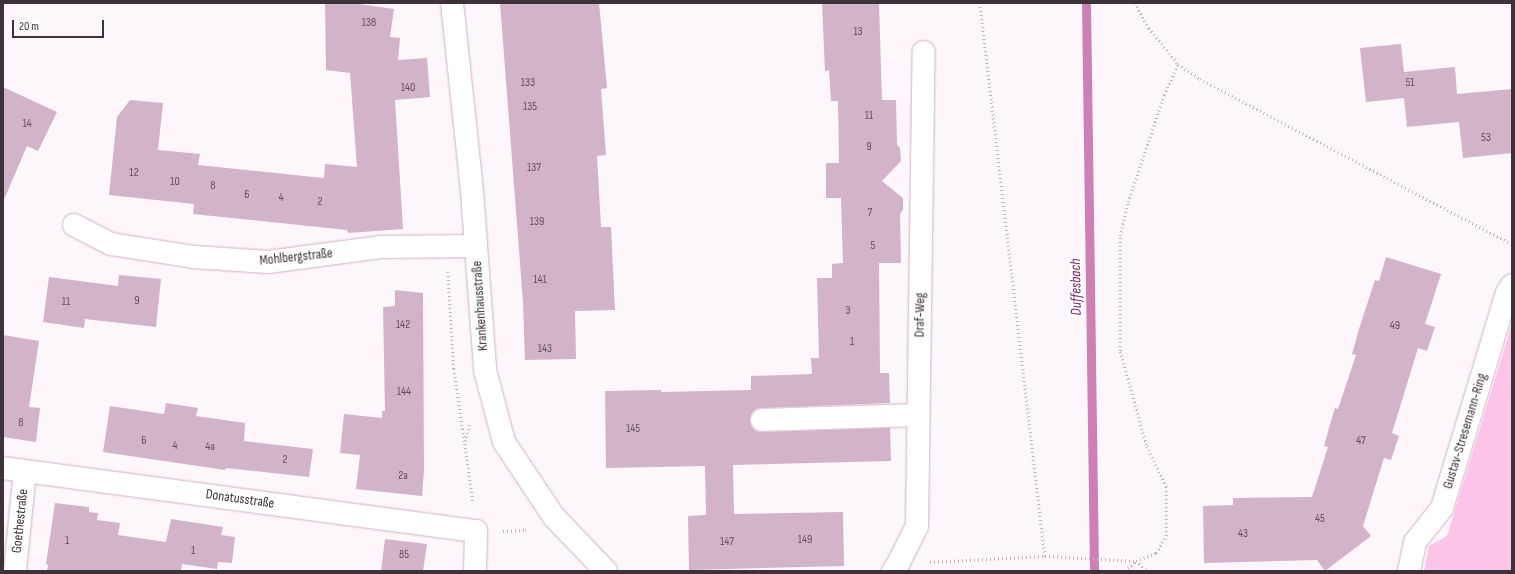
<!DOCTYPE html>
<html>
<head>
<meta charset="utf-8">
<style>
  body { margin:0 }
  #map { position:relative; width:1515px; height:574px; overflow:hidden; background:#fdf7fb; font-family:"Sofia Sans Condensed",sans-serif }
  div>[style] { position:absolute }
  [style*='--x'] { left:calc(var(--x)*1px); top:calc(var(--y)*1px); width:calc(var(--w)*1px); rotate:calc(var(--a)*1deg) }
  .green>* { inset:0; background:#fdc4ea }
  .stream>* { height:9px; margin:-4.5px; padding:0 4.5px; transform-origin:4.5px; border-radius:4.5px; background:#cc80b5 }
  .building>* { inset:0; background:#d2b3c7 }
  .path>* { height:2.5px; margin-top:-1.25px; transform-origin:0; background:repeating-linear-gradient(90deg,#beb6bc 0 1px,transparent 0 4px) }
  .roads { filter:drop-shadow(0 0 1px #d0b2c6) drop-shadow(0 0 1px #d0b2c6) }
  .minor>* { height:22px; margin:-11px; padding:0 11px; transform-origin:11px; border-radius:11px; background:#fff }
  span { translate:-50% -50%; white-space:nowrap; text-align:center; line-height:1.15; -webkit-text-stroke:4px #fff; paint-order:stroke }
  .number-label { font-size:12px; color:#63525d }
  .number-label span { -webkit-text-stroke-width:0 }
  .street-label { font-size:14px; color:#3e323a }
  .water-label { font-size:15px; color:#7e2468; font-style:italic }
  .frame { position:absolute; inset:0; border:4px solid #3e323a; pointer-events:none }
  .scale { position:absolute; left:12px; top:20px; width:92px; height:18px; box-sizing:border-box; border:2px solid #3e323a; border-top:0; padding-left:5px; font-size:12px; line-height:14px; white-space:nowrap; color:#3e323a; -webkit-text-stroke:3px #fff; paint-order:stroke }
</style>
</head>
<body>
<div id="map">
  <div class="green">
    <i style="clip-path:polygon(1512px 324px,1512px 571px,1424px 571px,1429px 546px,1447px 536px)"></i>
  </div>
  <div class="stream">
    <i style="--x:1086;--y:3;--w:568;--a:89.19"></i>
  </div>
  <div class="building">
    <i style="clip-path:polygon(325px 3px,352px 3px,394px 9px,390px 37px,400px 38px,398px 60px,427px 58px,430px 97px,395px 100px,403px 229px,348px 233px,347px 230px,193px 214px,194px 204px,109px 195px,117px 117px,130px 100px,163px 103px,158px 150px,200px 154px,198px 165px,324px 178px,325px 164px,357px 167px,350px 73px,326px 70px)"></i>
    <i style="clip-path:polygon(500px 3px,599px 3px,607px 88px,601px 89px,606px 155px,597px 156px,601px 227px,611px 227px,615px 310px,575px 311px,576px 359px,525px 360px,523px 302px)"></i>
    <i style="clip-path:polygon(822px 3px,879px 3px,882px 100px,896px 100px,897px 145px,900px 148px,901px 161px,882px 181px,903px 198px,903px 210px,900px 214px,901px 263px,879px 263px,880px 373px,889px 373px,890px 403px,762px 408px,756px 409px,751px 414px,750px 421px,751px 426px,756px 431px,762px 432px,890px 428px,891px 461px,733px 465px,734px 514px,843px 512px,844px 566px,689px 570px,688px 516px,706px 515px,705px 466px,606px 468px,605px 391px,661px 390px,661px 392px,751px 390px,751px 376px,812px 374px,811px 358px,819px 358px,817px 278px,832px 278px,832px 264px,843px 263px,841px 198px,826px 198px,826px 163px,839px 163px,838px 101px,831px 101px,829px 70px,825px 71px)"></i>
    <i style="clip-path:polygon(1401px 44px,1404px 72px,1455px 67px,1457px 94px,1512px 89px,1512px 153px,1463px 158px,1459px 122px,1407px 127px,1404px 98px,1366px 102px,1360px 48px)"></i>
    <i style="clip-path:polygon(3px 87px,57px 112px,38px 151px,27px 146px,3px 202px)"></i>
    <i style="clip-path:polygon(1386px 257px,1441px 274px,1425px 324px,1435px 327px,1427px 351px,1418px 348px,1392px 433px,1399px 436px,1391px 460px,1384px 458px,1363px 526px,1371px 536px,1325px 571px,1317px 560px,1204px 563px,1203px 506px,1233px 505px,1233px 498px,1312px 497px,1328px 447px,1324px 446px,1329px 428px,1335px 408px,1338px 409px,1356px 355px,1352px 354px,1359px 329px,1375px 280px,1379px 281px)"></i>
    <i style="clip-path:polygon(119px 275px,161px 279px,156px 327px,85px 319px,84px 328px,43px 322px,49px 277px,118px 286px)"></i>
    <i style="clip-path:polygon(395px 290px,423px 293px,424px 470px,422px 496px,356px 489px,360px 455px,340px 453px,344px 414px,382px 418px,382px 411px,385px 411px,383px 307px,395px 306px)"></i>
    <i style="clip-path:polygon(3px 335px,39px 341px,29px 407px,40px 408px,36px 442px,3px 437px)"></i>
    <i style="clip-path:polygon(166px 403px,198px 408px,196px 416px,245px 423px,244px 441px,313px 449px,309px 477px,226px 468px,225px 470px,103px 452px,110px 406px,164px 414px)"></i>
    <i style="clip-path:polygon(55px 503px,89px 507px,89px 512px,98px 513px,97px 520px,120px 523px,118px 535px,166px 542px,171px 519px,223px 527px,221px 535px,235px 537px,232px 563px,218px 562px,217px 569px,182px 564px,181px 571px,47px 571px,48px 565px,46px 564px)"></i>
    <i style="clip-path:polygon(385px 539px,427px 544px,423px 571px,381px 571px)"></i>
  </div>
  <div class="path">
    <i style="--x:980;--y:3;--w:557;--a:83.3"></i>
    <i style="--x:1135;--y:3;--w:29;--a:61"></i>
    <i style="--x:1149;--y:28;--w:46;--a:51.1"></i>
    <i style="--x:1178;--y:64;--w:27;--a:34"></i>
    <i style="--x:1200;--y:79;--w:353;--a:27.9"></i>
    <i style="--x:448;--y:272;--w:97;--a:86.5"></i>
    <i style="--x:454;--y:369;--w:76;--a:81.7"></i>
    <i style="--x:470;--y:425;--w:20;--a:105"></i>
    <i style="--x:465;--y:444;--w:59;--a:82.1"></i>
    <i style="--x:503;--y:531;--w:22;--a:-3"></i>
    <i style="--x:525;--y:530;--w:4;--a:-27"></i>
    <i style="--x:1136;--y:561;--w:16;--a:40"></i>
    <i style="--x:930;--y:562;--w:115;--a:-3"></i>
    <i style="--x:1045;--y:556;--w:91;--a:3.1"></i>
    <i style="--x:1136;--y:561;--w:22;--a:-22"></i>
    <i style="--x:1156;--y:553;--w:20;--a:-60"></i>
    <i style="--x:1166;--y:536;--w:49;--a:-90"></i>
    <i style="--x:1166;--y:487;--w:47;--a:-115.5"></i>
    <i style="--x:1146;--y:445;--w:98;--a:-105.5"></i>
    <i style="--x:1120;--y:351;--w:115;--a:-90"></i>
    <i style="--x:1120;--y:236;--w:35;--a:-77"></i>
    <i style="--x:1128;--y:202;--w:113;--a:-71.4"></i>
    <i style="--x:1164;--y:95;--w:34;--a:-66"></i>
    <i style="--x:1125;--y:571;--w:15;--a:-42"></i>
  </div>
  <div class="roads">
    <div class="minor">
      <i style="--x:452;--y:3;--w:189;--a:83.9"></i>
      <i style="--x:472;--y:191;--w:179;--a:85.8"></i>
      <i style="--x:485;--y:370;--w:74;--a:75.2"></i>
      <i style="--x:504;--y:442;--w:90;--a:56.3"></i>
      <i style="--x:554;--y:517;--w:75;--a:46.1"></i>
      <i style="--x:74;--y:225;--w:42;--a:27.2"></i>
      <i style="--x:111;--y:244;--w:84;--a:8.9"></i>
      <i style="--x:194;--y:257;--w:74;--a:3.9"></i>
      <i style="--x:268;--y:262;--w:113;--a:-7.6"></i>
      <i style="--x:380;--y:247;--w:96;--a:-0.6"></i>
      <i style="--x:762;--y:420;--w:156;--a:-1.8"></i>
      <i style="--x:3;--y:468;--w:477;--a:7.6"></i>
      <i style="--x:476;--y:531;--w:40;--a:91.4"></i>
      <i style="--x:15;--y:571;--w:100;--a:-84.3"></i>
      <i style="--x:893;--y:571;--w:9;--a:-54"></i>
      <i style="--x:898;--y:564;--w:42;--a:-63.4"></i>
      <i style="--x:917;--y:526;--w:474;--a:-89.2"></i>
      <i style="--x:1409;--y:571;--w:30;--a:-78"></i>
      <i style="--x:1415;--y:542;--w:43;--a:-51.5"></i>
      <i style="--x:1442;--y:508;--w:225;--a:-73.2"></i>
      <i style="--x:1507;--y:293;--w:9;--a:-58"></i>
    </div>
  </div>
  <div class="number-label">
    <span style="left:369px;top:23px">138</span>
    <span style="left:858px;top:32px">13</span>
    <span style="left:528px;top:83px">133</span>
    <span style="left:1410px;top:83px">51</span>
    <span style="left:408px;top:88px">140</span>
    <span style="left:530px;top:107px">135</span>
    <span style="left:869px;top:116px">11</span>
    <span style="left:27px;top:124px">14</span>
    <span style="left:1486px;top:138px">53</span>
    <span style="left:869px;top:147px">9</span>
    <span style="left:534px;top:168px">137</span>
    <span style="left:134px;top:173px">12</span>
    <span style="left:175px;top:182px">10</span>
    <span style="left:213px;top:186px">8</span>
    <span style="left:247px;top:195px">6</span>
    <span style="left:281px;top:198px">4</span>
    <span style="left:320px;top:202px">2</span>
    <span style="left:870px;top:213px">7</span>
    <span style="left:537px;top:222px">139</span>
    <span style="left:873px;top:246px">5</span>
    <span style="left:540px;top:280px">141</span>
    <span style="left:137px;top:301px">9</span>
    <span style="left:66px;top:302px">11</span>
    <span style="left:848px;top:311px">3</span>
    <span style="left:403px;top:325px">142</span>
    <span style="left:1395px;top:326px">49</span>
    <span style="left:852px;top:342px">1</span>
    <span style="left:545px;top:349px">143</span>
    <span style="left:404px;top:392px">144</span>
    <span style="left:21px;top:423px">8</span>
    <span style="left:633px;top:429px">145</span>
    <span style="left:144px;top:441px">6</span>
    <span style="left:1361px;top:441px">47</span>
    <span style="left:175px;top:446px">4</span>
    <span style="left:210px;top:447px">4a</span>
    <span style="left:285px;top:460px">2</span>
    <span style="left:403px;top:476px">2a</span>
    <span style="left:1320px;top:519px">45</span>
    <span style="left:1243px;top:534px">43</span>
    <span style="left:805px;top:540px">149</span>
    <span style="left:67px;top:541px">1</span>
    <span style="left:727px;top:542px">147</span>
    <span style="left:193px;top:551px">1</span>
    <span style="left:404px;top:555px">85</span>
  </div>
  <div class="street-label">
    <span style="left:296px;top:257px;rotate:-6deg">Mohlbergstraße</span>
    <span style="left:480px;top:306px;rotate:-94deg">Krankenhausstraße</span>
    <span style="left:920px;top:315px;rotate:-89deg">Draf-Weg</span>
    <span style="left:1465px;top:431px;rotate:-73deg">Gustav-Stresemann-Ring</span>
    <span style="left:240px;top:499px;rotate:8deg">Donatusstraße</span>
    <span style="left:20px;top:521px;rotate:-84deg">Goethestraße</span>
  </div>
  <div class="water-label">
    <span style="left:1076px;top:287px;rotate:-91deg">Duffesbach</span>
  </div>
  <div class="frame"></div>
  <div class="scale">20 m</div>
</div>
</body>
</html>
